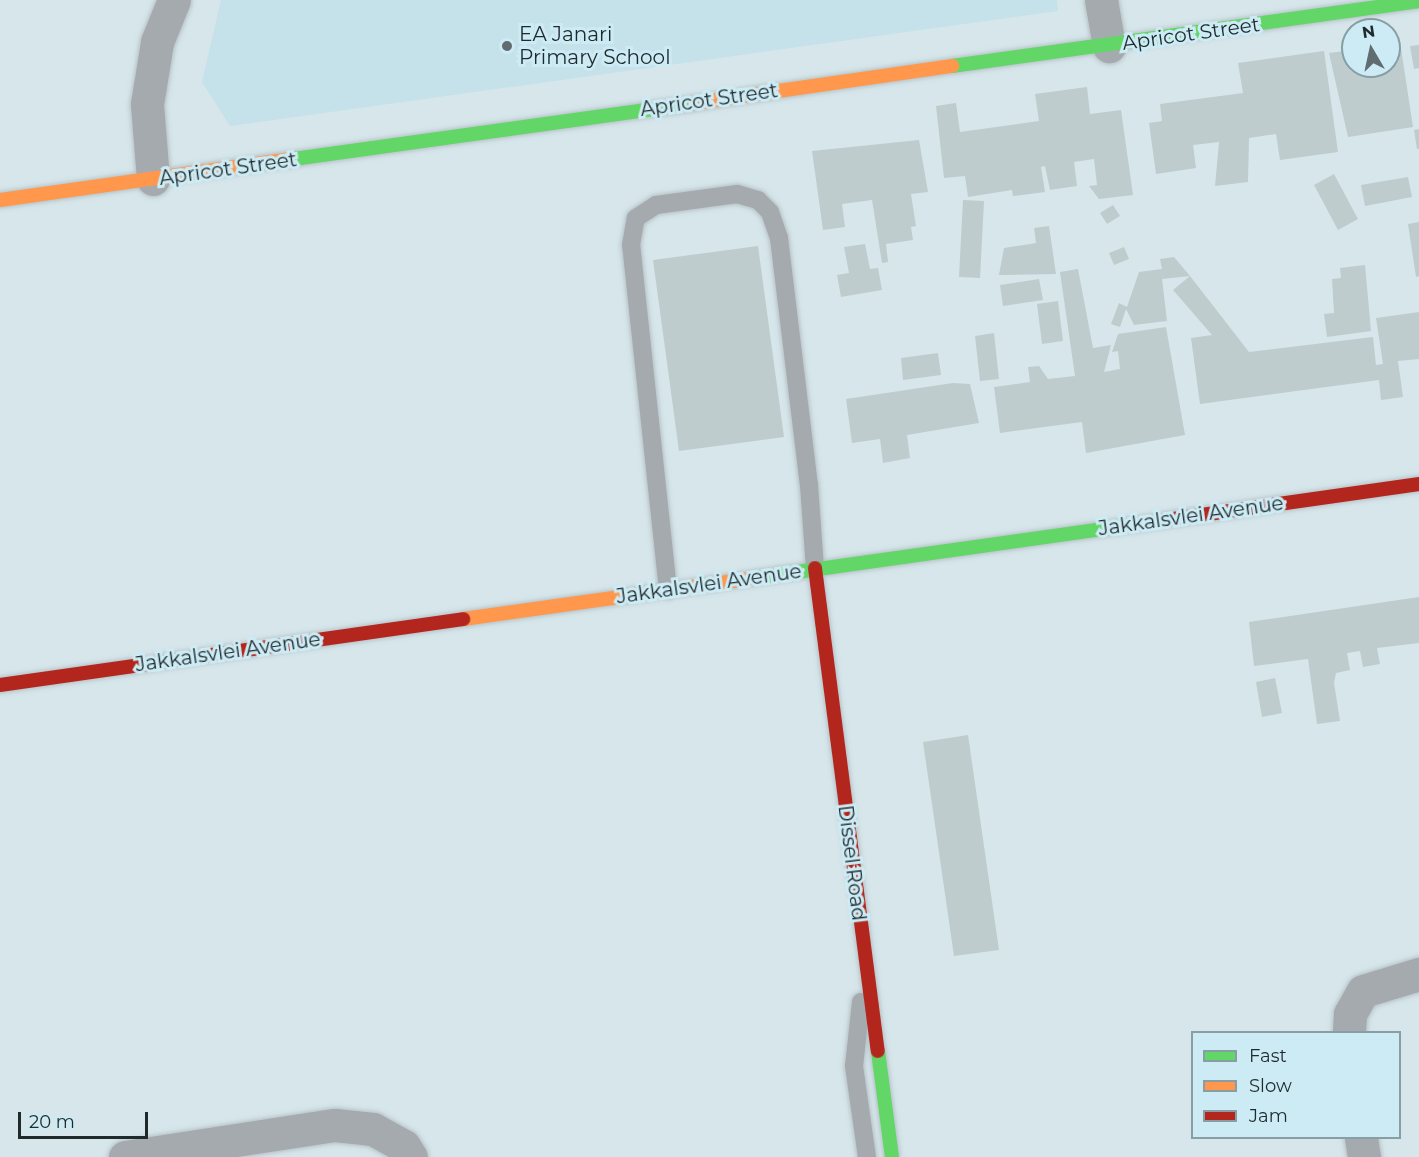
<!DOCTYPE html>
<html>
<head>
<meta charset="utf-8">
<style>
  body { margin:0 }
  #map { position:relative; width:1419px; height:1157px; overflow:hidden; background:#d6e6eb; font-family:Montserrat,sans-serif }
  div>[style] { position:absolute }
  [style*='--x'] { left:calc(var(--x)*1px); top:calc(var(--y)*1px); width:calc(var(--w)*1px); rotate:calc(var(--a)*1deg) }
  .built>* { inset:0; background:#c5e1ea }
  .building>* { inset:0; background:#bfcccd }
  .roads { filter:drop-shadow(0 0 2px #b7c3c7) drop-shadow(0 0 2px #b7c3c7) }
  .lane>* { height:18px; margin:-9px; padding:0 9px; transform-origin:9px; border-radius:9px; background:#a5aaae }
  .street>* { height:33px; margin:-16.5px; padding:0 16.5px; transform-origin:16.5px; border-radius:16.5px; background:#a5aaae }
  .fast>* { height:14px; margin:-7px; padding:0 7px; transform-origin:7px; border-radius:7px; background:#63d668 }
  .slow>* { height:14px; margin:-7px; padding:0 7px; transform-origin:7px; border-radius:7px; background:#ff974d }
  .jam>* { height:14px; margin:-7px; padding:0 7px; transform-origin:7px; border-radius:7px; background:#b3261e }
  .dots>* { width:16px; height:16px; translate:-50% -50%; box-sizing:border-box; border:3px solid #cdebf4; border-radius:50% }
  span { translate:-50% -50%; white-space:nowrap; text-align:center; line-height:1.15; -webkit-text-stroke:6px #cdebf4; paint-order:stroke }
  .poi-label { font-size:20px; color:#1f2a2d }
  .left { translate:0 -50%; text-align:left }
  .street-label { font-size:20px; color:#1f2a2d }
  .legend { position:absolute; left:1191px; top:1031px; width:210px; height:108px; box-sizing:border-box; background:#cdebf4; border:2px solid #879ea4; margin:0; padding:8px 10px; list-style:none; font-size:18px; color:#1f2a2d }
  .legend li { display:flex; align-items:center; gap:12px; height:30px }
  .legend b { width:30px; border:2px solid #879ea4 }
  .north { position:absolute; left:1341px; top:18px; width:60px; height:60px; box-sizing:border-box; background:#cdebf4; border:2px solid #879ea4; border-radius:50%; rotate:351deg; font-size:16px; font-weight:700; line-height:24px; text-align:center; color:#1f2a2d }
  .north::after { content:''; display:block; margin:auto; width:21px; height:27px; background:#5f6c70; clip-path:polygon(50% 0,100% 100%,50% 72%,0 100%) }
  .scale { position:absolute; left:18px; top:1112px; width:130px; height:27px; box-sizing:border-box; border:3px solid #1f2a2d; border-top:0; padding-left:8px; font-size:18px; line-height:21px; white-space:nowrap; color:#1f2a2d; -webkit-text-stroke:4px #cdebf4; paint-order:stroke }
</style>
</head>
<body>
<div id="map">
  <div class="built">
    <i style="clip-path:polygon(221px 0,1057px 0,1058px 11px,230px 126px,202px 82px)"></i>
  </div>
  <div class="building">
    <i style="clip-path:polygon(1400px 42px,1413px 127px,1348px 137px,1329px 53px,1353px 50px,1353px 66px,1389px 66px,1389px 44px)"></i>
    <i style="clip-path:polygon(1419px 45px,1419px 68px,1414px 69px,1410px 46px)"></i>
    <i style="clip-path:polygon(1324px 51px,1338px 152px,1280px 160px,1276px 134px,1249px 138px,1248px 182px,1215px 186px,1219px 142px,1193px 145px,1196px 168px,1156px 174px,1149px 123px,1162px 121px,1160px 104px,1243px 93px,1238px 63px)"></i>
    <i style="clip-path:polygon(1087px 87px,1090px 114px,1121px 110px,1133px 195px,1099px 199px,1089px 186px,1097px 185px,1094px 159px,1074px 162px,1077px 186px,1050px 190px,1045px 166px,1041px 167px,1045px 192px,1013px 196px,1012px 190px,968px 197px,965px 176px,944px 178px,936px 106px,956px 103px,960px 132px,1039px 121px,1035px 94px)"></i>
    <i style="clip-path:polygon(1419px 129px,1419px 149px,1417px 149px,1414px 130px)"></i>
    <i style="clip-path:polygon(919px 140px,928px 192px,911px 194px,916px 226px,911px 227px,913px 240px,886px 244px,888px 262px,882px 263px,872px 200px,842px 204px,845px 227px,823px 230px,812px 151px)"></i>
    <i style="clip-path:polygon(1334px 174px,1358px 219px,1338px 230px,1314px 185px)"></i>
    <i style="clip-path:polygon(1408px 177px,1412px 197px,1365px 206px,1361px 185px)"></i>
    <i style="clip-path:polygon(963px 200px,984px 201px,980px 278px,959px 277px)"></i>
    <i style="clip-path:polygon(1113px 205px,1120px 216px,1107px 224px,1100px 213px)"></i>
    <i style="clip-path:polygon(1419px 222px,1419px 276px,1416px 277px,1408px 224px)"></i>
    <i style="clip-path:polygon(1049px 226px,1056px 274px,999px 275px,1004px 248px,1036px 243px,1034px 228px)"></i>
    <i style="clip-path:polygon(865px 244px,870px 269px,878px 268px,882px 290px,841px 297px,837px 275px,849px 273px,844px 247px)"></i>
    <i style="clip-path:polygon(758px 246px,784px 437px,679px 451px,653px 260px)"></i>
    <i style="clip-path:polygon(1124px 247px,1129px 259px,1114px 265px,1109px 253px)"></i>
    <i style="clip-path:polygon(1174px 257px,1190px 276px,1162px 279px,1167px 321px,1134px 325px,1126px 309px,1120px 327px,1111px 324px,1119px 303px,1127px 307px,1139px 272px,1162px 269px,1160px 259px)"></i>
    <i style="clip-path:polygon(1365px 265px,1371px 331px,1327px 337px,1324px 314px,1334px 313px,1332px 279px,1341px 278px,1340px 268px)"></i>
    <i style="clip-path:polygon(1078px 269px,1093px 348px,1111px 345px,1104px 372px,1120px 369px,1118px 351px,1112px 352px,1118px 334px,1166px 327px,1185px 435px,1086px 453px,1082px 422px,1000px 433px,994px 387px,1030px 382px,1028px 367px,1039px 366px,1048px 379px,1075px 376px,1060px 272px)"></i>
    <i style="clip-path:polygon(1190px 276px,1249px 352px,1373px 337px,1376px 365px,1383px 364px,1376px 318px,1419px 312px,1419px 359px,1398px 361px,1403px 397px,1381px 400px,1379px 380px,1200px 404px,1191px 338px,1212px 335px,1173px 290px)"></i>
    <i style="clip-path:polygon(1039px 279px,1043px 300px,1003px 306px,1000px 285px)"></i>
    <i style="clip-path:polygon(1058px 301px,1063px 341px,1042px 344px,1037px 304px)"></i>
    <i style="clip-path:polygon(994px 333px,999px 379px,980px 381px,975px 336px)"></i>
    <i style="clip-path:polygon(938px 353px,941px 375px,903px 380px,901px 358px)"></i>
    <i style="clip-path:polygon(953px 383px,970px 384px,979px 423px,907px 435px,910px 458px,883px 463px,880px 439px,852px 443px,846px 399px)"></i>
    <i style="clip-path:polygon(1419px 597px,1419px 643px,1377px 648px,1380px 664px,1363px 667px,1360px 651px,1347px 653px,1350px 670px,1336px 673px,1334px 683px,1340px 721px,1317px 724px,1308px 659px,1254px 666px,1249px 622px)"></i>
    <i style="clip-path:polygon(1275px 678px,1282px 713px,1262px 717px,1256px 682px)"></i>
    <i style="clip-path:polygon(968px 735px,999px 950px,954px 956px,923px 742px)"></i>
  </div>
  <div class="roads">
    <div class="lane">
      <i style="--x:668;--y:590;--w:347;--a:-96.1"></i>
      <i style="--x:631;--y:245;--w:27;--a:-80"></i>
      <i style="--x:636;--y:218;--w:24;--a:-33"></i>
      <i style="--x:656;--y:205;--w:82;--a:-7.7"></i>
      <i style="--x:737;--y:194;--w:22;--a:16"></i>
      <i style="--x:758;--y:200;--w:17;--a:45"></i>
      <i style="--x:770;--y:212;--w:28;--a:71"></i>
      <i style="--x:779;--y:238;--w:249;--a:83.1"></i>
      <i style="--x:809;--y:485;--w:83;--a:85.9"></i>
      <i style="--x:861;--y:1002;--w:64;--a:96.2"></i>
      <i style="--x:854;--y:1066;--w:92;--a:81.9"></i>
    </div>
    <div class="street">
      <i style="--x:1101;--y:0;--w:47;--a:80.1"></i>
      <i style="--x:153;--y:179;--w:75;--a:-94.6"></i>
      <i style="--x:147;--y:104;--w:63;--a:-80.8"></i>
      <i style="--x:157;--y:42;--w:45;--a:-68"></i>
      <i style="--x:1349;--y:1032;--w:18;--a:-87"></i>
      <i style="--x:1350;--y:1014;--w:26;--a:-61"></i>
      <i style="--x:1363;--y:991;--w:59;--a:-16.9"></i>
      <i style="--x:1361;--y:1138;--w:19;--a:81"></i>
      <i style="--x:125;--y:1157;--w:212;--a:-8.7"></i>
      <i style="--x:335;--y:1125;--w:38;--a:6"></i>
      <i style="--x:373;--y:1129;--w:35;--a:29"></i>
      <i style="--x:404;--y:1146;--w:13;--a:58"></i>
    </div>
    <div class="fast">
      <i style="--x:952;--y:66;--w:472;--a:-7.9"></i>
      <i style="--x:286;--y:160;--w:413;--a:-7.9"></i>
      <i style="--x:754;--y:578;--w:409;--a:-8"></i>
      <i style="--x:878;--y:1051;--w:107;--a:82.5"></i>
    </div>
    <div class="slow">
      <i style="--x:695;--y:103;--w:260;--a:-8.2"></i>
      <i style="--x:0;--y:200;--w:289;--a:-8"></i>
      <i style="--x:463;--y:619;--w:294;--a:-8"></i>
    </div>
    <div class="jam">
      <i style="--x:1159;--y:521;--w:263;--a:-8.1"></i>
      <i style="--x:815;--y:568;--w:487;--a:82.6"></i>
      <i style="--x:0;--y:685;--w:468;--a:-8.1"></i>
    </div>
  </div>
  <div class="dots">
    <i style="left:507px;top:46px;background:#5f6c70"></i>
  </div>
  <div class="poi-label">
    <span class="left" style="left:519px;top:46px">EA Janari<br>Primary School</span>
  </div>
  <div class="street-label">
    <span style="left:1191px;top:34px;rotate:-8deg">Apricot Street</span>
    <span style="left:709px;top:100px;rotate:-8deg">Apricot Street</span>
    <span style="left:228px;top:169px;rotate:-8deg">Apricot Street</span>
    <span style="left:1191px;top:516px;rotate:-8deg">Jakkalsvlei Avenue</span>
    <span style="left:709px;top:584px;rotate:-8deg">Jakkalsvlei Avenue</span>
    <span style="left:228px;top:652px;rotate:-8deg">Jakkalsvlei Avenue</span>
    <span style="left:852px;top:863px;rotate:83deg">Dissel Road</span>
  </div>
  <ul class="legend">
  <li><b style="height:8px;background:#63d668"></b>Fast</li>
  <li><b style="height:8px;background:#ff974d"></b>Slow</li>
  <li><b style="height:8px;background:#b3261e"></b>Jam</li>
  </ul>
  <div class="north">N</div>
  <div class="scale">20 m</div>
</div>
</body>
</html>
